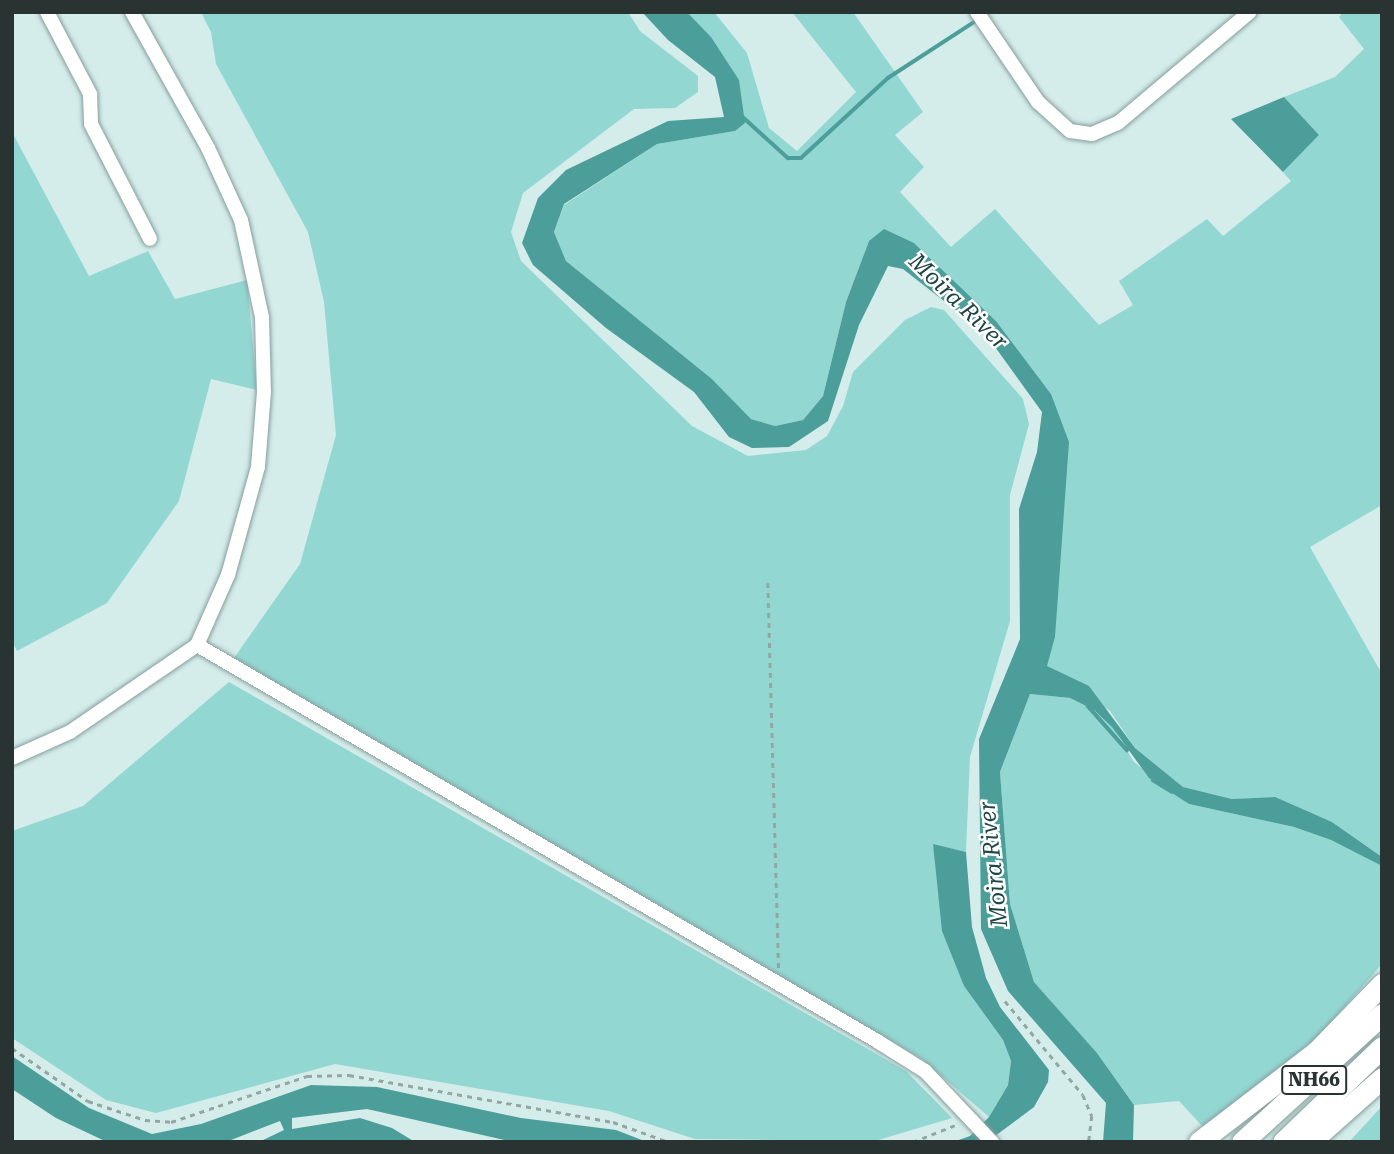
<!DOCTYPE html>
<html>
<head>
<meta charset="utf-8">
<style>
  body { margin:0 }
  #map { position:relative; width:1394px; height:1154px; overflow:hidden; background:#d4edeb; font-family:"Roboto Serif",serif }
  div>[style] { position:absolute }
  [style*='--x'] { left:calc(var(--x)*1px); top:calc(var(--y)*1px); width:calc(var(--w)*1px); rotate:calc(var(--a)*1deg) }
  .green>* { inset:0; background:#93d7d3 }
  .water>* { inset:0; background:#4c9e9a }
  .stream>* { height:3.5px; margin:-1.75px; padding:0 1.75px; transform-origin:1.75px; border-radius:1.75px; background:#4c9e9a }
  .path>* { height:2.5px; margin-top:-1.25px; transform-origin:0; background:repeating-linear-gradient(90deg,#93a6a4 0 5px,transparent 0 10px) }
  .roads { filter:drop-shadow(0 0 2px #869e9c) drop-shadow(0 0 2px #869e9c) }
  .minor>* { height:14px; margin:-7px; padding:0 7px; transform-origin:7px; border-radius:7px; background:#fff }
  .highway>* { height:21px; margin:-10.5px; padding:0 10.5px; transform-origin:10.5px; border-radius:10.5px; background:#fff }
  span { translate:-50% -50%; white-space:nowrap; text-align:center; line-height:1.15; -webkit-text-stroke:5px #fff; paint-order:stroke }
  .shield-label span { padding:2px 5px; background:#fff; border:2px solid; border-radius:5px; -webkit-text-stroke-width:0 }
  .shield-label { font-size:19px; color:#293332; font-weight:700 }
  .water-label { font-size:23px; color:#1e4543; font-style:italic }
  .frame { position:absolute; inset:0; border:14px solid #293332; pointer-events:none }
</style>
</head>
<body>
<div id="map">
  <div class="green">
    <i style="clip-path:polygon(201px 12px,628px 12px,640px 31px,698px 76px,698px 92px,675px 108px,634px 109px,523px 193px,511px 232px,521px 261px,692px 426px,748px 456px,806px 450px,827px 436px,843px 406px,853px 372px,905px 320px,931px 307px,944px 310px,1023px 399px,1029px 424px,1010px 495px,1010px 621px,970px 757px,966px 852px,933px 845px,964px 986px,1003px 1040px,1011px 1061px,1008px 1085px,989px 1117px,922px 1059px,234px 658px,300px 564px,336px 435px,324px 302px,308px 232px,216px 64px,211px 32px)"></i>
    <i style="clip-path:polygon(687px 12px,714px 12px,747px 53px,769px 128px,797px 151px,856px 92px,792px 12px,853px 12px,923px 112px,895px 135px,924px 167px,900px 192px,951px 247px,995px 209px,1099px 325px,1133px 305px,1119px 281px,1207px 219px,1223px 236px,1291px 181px,1283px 172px,1319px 135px,1284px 97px,1335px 77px,1364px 49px,1339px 17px,1343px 12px,1382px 12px,1382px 505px,1310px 547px,1382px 674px,1382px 857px,1332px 822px,1275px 798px,1232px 799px,1183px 787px,1135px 748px,1110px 711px,1046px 666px,1055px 637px,1051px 394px,996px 321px,914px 243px,869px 241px,846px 302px,823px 396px,803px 420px,775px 426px,751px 419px,712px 379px,566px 261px,554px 232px,564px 205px,657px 144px,735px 131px,711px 37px)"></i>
    <i style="clip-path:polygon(12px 132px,89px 276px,148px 251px,175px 299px,247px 280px,257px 390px,211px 379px,179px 501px,107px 603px,17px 651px,12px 641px)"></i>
    <i style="clip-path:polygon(229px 682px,906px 1071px,952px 1118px,875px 1141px,695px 1139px,609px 1111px,335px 1064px,156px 1113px,106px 1100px,12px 1038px,12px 831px,83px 806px)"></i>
    <i style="clip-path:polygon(1030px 694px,1070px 698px,1094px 710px,1112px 726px,1134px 762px,1189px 804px,1294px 827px,1331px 840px,1382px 866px,1382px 964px,1319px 1036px,1204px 1128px,1179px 1101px,1134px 1105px,1097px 1053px,1034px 982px,1010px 904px,1000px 772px)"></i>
    <i style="clip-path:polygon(1382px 1106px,1382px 1142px,1349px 1142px)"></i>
  </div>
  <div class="water">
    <i style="clip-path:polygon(642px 12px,687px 12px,711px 37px,739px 80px,745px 123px,735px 131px,657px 144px,564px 204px,554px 232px,566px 261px,712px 379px,751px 419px,775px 426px,803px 420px,823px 396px,846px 302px,869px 241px,884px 229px,914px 243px,996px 321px,1051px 394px,1069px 442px,1055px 637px,1047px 666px,1089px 686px,1135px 748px,1183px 787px,1232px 799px,1275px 797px,1332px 822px,1382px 857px,1382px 866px,1331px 840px,1294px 827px,1189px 804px,1149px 778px,1112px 727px,1094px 710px,1070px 698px,1030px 694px,1000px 772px,1010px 904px,1034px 982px,1097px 1053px,1134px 1105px,1133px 1142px,1103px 1142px,1106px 1103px,1008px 991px,981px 929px,979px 739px,1020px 639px,1019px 509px,1037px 452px,1042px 412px,985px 333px,903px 269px,888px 266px,859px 325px,828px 421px,789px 447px,752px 448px,729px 437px,694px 392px,606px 328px,533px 265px,522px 243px,538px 198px,566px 170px,668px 121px,724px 117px,715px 77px,668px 40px)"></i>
    <i style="clip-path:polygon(1284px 97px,1319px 135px,1283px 172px,1231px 119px)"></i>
    <i style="clip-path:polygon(933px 844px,966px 852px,972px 927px,986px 978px,1000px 1007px,1049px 1070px,1048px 1082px,1034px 1107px,987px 1142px,953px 1142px,970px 1136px,989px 1117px,1008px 1085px,1011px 1061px,1003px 1040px,964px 986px,942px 931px)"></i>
    <i style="clip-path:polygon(12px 1056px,89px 1108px,152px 1134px,201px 1124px,311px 1085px,377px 1087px,521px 1118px,616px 1130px,647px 1142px,513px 1142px,367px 1109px,292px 1118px,292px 1129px,360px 1118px,392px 1128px,415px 1142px,259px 1142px,284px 1130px,280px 1121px,226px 1142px,107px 1142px,56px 1118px,12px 1089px)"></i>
  </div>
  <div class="stream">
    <i style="--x:743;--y:117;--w:61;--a:42.3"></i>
    <i style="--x:788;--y:158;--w:13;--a:0"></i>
    <i style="--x:801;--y:158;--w:118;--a:-42.6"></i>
    <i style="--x:888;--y:78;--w:108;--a:-33"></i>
    <i style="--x:1088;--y:706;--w:59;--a:48.4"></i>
    <i style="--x:1153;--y:780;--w:22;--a:32"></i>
  </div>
  <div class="path">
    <i style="--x:768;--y:583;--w:385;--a:88.4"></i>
    <i style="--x:1005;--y:1001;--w:122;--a:50.3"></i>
    <i style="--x:1083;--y:1095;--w:23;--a:67"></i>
    <i style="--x:1092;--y:1116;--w:26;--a:97"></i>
    <i style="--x:12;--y:1048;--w:93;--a:34.9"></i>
    <i style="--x:88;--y:1101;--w:60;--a:18.4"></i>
    <i style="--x:145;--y:1120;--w:26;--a:4"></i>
    <i style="--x:171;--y:1122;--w:144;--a:-18.7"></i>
    <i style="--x:307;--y:1076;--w:42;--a:-1.4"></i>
    <i style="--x:349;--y:1075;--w:268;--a:10.1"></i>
    <i style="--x:613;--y:1122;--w:59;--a:19.7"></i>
    <i style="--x:913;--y:1142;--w:48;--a:-21.8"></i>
  </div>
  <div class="roads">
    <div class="minor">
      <i style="--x:47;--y:12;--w:93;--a:62.3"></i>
      <i style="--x:90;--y:94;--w:30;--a:88"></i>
      <i style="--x:91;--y:124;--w:129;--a:62.8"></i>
      <i style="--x:132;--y:12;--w:156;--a:60.8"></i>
      <i style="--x:208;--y:148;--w:79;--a:65.4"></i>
      <i style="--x:241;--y:220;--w:99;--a:77.8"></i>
      <i style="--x:262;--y:317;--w:75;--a:88.5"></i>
      <i style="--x:264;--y:392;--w:75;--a:94.6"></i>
      <i style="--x:258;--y:467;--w:112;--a:105.5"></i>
      <i style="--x:228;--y:575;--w:77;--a:113.9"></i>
      <i style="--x:197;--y:645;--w:787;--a:30.21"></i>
      <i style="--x:877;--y:1041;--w:57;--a:32"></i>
      <i style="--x:925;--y:1071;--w:98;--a:46.7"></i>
      <i style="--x:977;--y:12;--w:109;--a:55.9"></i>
      <i style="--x:1038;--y:102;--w:43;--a:42.2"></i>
      <i style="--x:1070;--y:131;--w:22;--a:8"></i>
      <i style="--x:1092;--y:134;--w:28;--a:-23"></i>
      <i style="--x:1118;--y:123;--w:172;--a:-40.1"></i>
      <i style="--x:12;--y:758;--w:64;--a:-24.1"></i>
      <i style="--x:70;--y:732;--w:154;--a:-34.4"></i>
    </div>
    <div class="highway">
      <i style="--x:1199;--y:1142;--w:148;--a:-37.6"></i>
      <i style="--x:1316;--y:1052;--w:95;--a:-45.9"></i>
      <i style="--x:1242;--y:1142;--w:190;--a:-42.4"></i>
      <i style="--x:1283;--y:1142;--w:137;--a:-43.8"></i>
      <i style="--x:1310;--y:1142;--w:96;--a:-41.6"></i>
    </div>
  </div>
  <div class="shield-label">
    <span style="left:1314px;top:1080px">NH66</span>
  </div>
  <div class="water-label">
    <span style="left:958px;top:302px;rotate:44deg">Moira River</span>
    <span style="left:994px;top:864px;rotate:-96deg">Moira River</span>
  </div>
  <div class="frame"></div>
</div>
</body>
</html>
